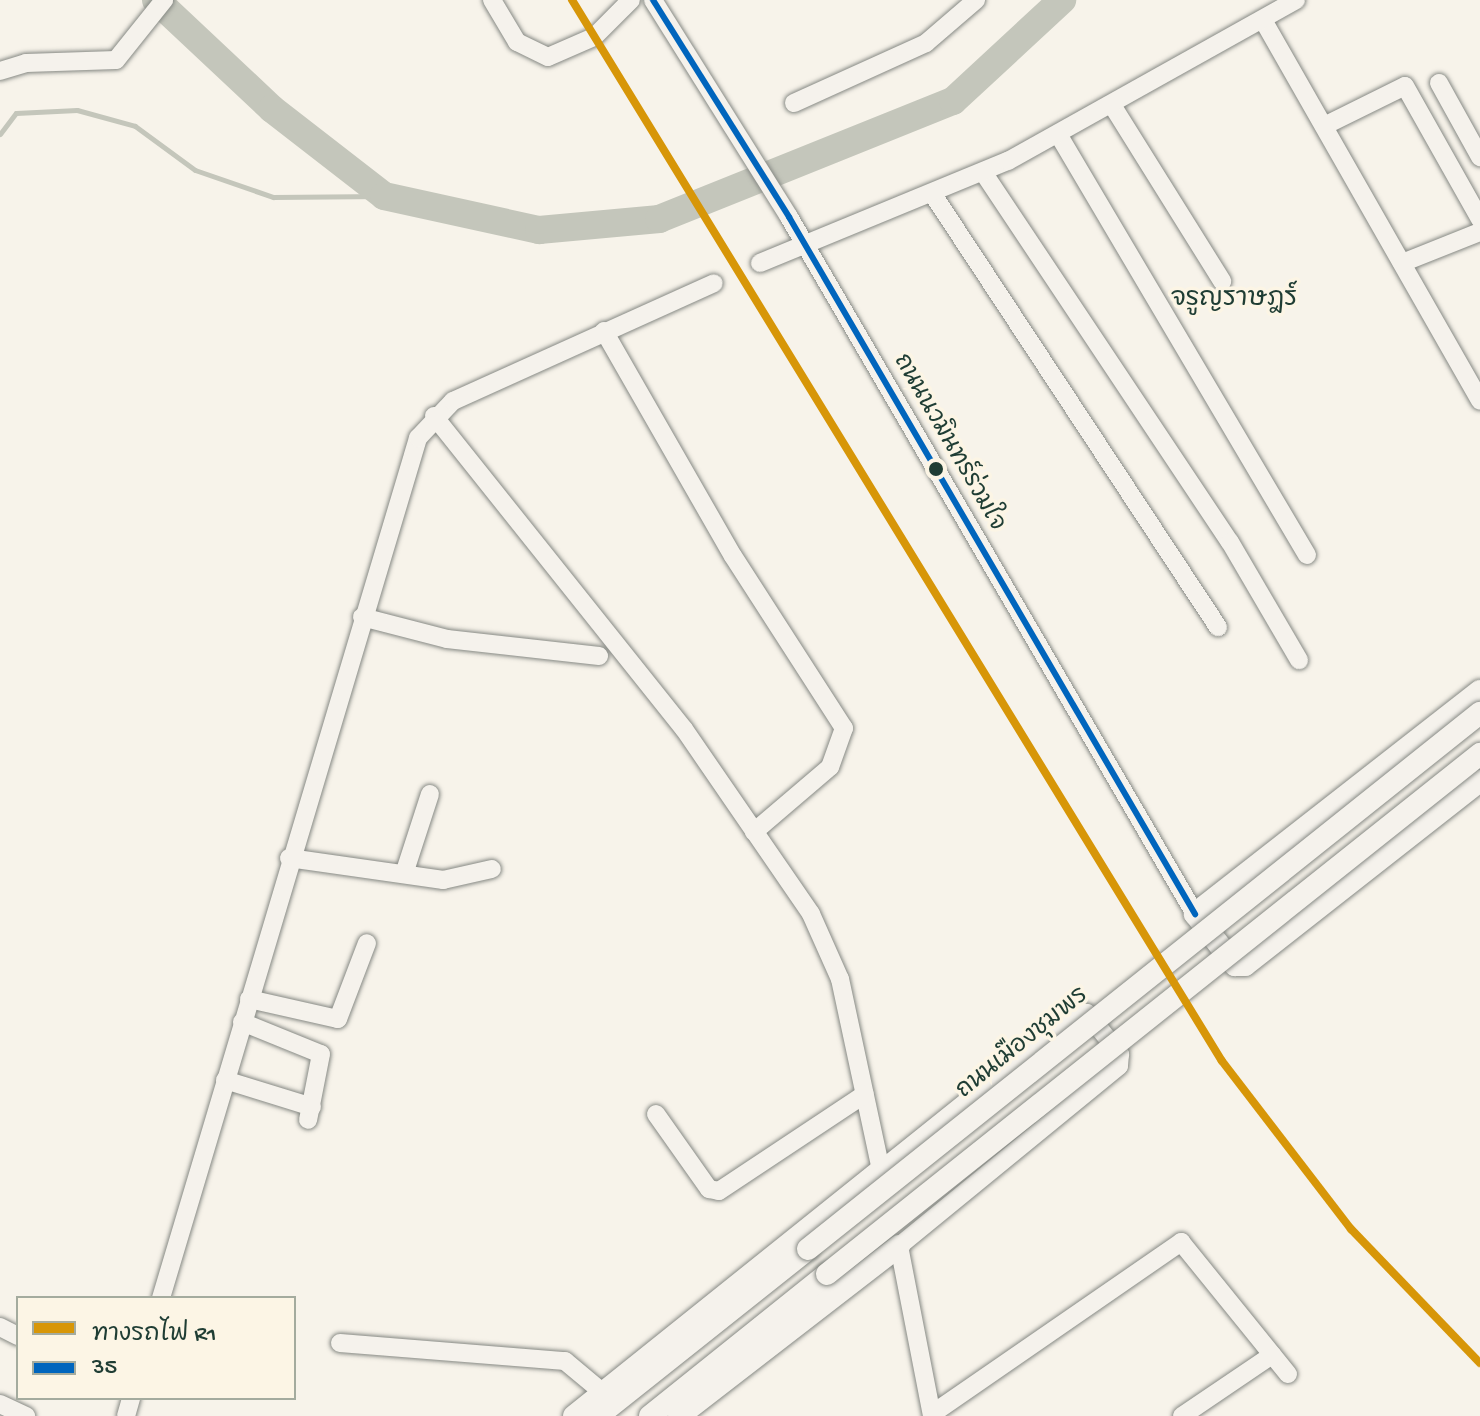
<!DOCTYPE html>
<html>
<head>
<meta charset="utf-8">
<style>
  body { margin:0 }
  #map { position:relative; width:1480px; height:1416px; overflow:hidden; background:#f7f3ea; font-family:"Gochi Hand","Playpen Sans Thai",sans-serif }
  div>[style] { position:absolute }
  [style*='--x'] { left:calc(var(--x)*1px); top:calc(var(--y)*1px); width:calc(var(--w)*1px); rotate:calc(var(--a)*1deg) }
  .stream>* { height:5px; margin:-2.5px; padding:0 2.5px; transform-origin:2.5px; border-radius:2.5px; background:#c4c6bb }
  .river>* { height:28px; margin:-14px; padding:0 14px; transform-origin:14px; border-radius:14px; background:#c4c6bb }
  .roads { filter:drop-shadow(0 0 2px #868984) drop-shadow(0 0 2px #868984) }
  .minor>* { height:18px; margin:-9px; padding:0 9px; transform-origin:9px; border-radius:9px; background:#f5f2ec }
  .major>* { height:22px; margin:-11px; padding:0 11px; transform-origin:11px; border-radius:11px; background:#f5f2ec }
  .bridges { filter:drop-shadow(0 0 2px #868984) drop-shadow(0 0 2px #868984) }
  .major-bridge>* { height:22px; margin:-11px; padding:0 11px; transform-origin:11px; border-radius:11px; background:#f5f2ec }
  .bus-1>* { height:6px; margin:-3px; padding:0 3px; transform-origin:3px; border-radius:3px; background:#0065bd }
  .rail-1>* { height:8px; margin:-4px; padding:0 4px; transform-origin:4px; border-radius:4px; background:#d79608 }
  .dots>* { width:22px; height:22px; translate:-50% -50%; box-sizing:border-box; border:4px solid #fcf5e5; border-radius:50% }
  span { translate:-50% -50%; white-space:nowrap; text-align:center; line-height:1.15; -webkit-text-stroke:7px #fcf5e5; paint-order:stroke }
  .street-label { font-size:24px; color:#1f3d34 }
  .neighbourhood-label { font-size:26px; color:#1f3d34 }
  .legend { position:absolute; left:16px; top:1296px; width:280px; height:104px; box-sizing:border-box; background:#fcf5e5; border:2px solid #a4ab9e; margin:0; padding:10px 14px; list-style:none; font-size:24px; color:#1f3d34 }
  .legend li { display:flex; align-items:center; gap:16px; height:40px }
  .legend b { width:40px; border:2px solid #a4ab9e }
</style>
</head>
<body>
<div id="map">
  <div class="stream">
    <i style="--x:0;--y:134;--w:26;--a:-53"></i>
    <i style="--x:16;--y:113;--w:61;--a:-2.8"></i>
    <i style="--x:77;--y:110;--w:60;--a:15.4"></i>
    <i style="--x:135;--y:126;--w:74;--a:36.3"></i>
    <i style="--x:195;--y:170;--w:83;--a:19.1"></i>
    <i style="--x:273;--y:197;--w:111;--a:-0.5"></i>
  </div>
  <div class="river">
    <i style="--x:156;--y:0;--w:159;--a:43.2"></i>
    <i style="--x:272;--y:109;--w:142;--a:37.8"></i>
    <i style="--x:384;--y:196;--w:159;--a:12.4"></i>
    <i style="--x:539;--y:230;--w:121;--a:-5.2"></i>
    <i style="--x:659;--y:219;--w:317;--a:-21.9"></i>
    <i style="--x:953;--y:101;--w:149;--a:-42.8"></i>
  </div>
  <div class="roads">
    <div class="minor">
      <i style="--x:492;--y:0;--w:49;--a:59.2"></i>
      <i style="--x:517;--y:42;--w:34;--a:26"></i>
      <i style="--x:548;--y:57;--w:50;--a:-23.5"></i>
      <i style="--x:594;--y:37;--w:52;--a:-45"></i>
      <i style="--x:653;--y:0;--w:256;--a:57.9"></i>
      <i style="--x:789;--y:217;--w:807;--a:59.78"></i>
      <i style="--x:1263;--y:20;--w:438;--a:60.3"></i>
      <i style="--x:0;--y:71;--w:27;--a:-17"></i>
      <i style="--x:26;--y:63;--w:90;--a:-1.9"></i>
      <i style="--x:116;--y:60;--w:77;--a:-51.3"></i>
      <i style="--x:1439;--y:83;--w:85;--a:61"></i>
      <i style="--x:794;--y:103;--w:145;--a:-24.4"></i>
      <i style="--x:926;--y:43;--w:66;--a:-40.7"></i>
      <i style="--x:1112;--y:105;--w:208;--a:58"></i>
      <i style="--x:1324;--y:126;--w:90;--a:-26.3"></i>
      <i style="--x:1405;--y:86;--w:153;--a:60.6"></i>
      <i style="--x:1058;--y:134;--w:489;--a:59.4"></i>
      <i style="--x:983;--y:172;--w:445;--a:56.3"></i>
      <i style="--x:1230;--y:542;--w:137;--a:59.7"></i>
      <i style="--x:932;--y:193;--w:520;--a:56.62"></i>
      <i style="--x:760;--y:263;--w:268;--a:-22.4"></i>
      <i style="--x:1008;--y:161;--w:330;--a:-29.2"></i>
      <i style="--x:1402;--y:263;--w:84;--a:-21.7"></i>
      <i style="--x:604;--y:331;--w:259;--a:60.2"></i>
      <i style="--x:733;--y:556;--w:205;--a:57.2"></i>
      <i style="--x:844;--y:728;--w:41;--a:109.7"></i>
      <i style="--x:830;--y:767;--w:100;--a:139.5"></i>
      <i style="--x:434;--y:416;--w:401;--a:51.4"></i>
      <i style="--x:684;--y:729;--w:224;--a:55.5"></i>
      <i style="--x:811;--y:914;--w:71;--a:66"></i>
      <i style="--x:840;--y:979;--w:195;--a:77.9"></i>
      <i style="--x:881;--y:1170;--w:253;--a:-38.7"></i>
      <i style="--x:1078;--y:1012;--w:9;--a:6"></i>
      <i style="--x:1087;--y:1013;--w:53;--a:51.2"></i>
      <i style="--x:1120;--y:1054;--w:12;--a:95"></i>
      <i style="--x:1119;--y:1066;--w:284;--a:140.7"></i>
      <i style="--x:899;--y:1246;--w:173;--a:79"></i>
      <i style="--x:362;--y:617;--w:88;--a:14.5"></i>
      <i style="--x:447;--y:639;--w:153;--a:6.4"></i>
      <i style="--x:289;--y:858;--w:156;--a:8.1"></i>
      <i style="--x:443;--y:880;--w:50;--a:-12.7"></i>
      <i style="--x:404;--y:874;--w:84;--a:-72"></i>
      <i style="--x:249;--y:999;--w:91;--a:12.7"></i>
      <i style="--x:338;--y:1019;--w:81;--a:-69.1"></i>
      <i style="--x:242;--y:1022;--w:85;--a:22.1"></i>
      <i style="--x:321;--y:1054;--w:67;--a:101.1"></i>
      <i style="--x:225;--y:1080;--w:91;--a:17.2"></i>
      <i style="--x:656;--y:1114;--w:92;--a:54.8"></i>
      <i style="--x:709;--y:1189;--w:10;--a:11"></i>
      <i style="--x:719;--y:1191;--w:175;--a:-33.6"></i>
      <i style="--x:161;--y:1298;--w:898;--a:-73.36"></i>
      <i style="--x:418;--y:438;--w:51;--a:-46.6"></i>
      <i style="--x:453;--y:401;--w:286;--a:-24.3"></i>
      <i style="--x:0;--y:1327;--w:20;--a:27"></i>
      <i style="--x:340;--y:1343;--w:226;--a:4.6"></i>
      <i style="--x:565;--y:1361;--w:47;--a:39.8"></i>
      <i style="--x:0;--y:1404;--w:29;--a:25"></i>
      <i style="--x:932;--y:1414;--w:303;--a:-34.6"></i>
      <i style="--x:1181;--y:1242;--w:170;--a:51"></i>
      <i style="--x:126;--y:1416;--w:19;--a:-74"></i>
      <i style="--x:1182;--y:1416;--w:109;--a:-34.1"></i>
    </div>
    <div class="major">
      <i style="--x:1480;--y:691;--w:362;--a:142"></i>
      <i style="--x:1195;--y:914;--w:65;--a:51.9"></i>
      <i style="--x:1235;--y:965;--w:10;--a:0"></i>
      <i style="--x:1245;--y:965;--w:298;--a:-38.1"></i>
      <i style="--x:574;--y:1416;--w:393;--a:-38.7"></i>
      <i style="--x:598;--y:1416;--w:268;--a:-38.5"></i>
      <i style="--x:650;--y:1416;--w:227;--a:-38.7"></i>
      <i style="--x:679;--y:1416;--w:278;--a:-37.7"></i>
    </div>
  </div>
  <div class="bridges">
    <div class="major-bridge">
      <i style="--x:808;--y:1249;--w:860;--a:-38.58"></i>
      <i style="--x:827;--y:1274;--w:835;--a:-38.53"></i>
    </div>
  </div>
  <div class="bus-1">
    <i style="--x:653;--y:0;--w:256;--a:57.9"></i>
    <i style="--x:789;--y:217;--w:807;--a:59.78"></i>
  </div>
  <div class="rail-1">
    <i style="--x:572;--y:0;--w:1244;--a:58.51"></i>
    <i style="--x:1222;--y:1061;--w:212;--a:52.5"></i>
    <i style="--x:1351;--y:1229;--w:186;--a:46.1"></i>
  </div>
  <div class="dots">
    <i style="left:936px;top:469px;background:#1f3d34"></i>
  </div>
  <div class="street-label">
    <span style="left:948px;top:443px;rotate:60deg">ถนนนวมินทร์ร่วมใจ</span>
    <span style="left:1023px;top:1044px;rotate:-39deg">ถนนเมืองชุมพร</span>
  </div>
  <div class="neighbourhood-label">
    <span style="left:1234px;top:301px">จรูญราษฎร์</span>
  </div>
  <ul class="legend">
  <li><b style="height:10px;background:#d79608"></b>ทางรถไฟ R1</li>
  <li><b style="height:10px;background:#0065bd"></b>35</li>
  </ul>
</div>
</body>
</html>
